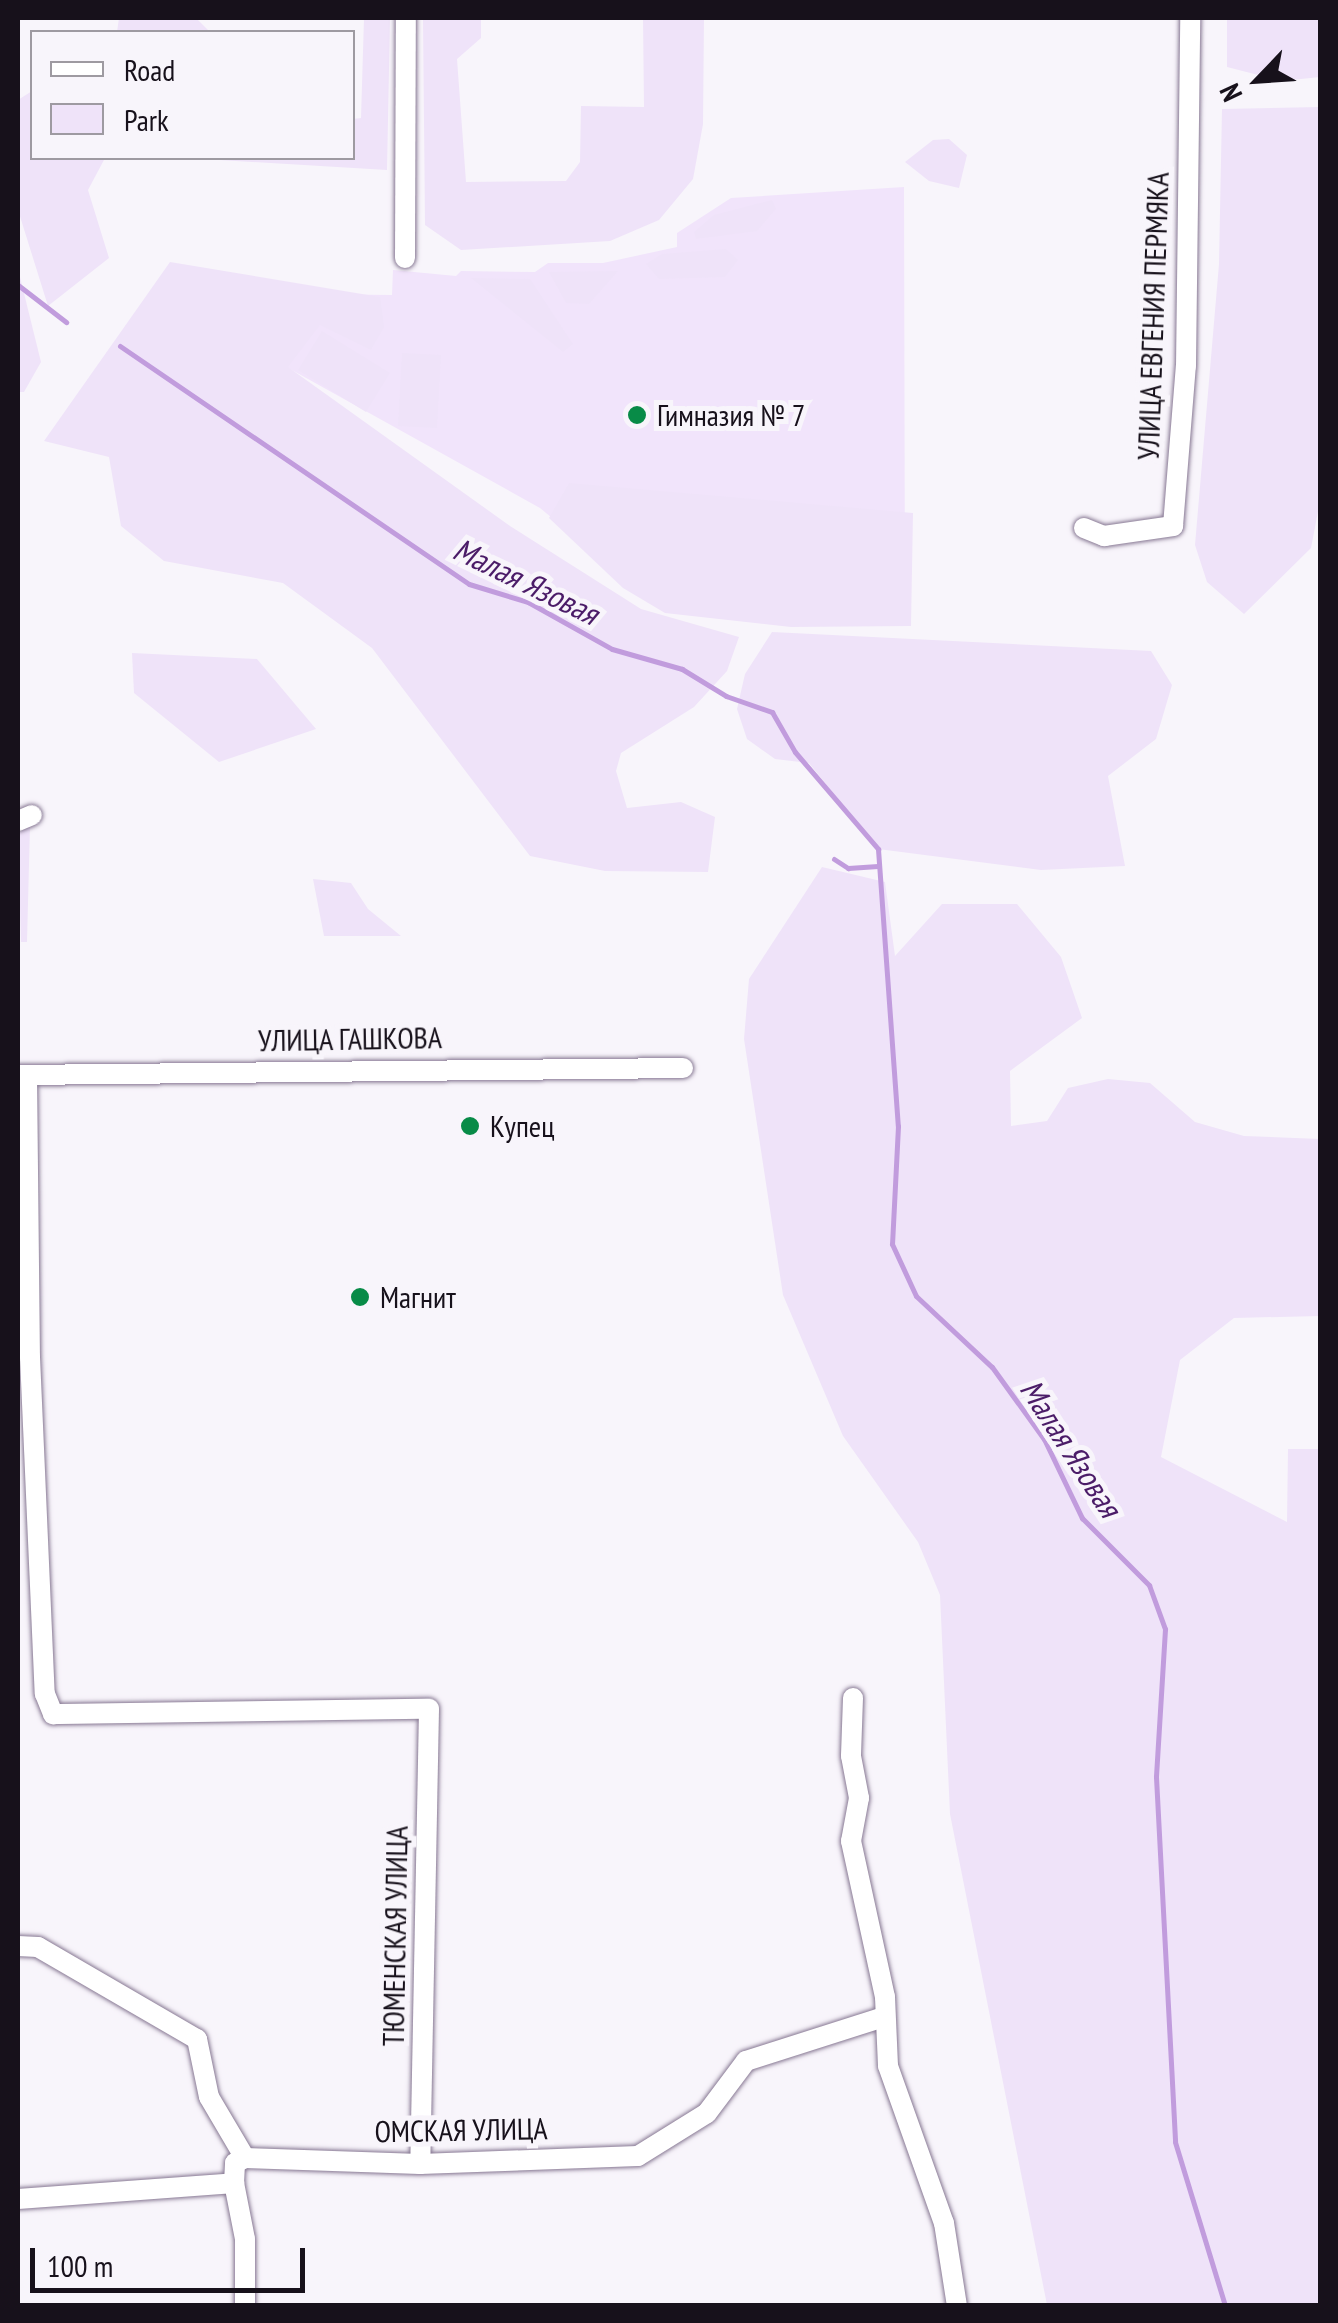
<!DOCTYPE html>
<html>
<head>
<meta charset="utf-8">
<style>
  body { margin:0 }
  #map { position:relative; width:1338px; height:2323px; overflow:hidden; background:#f8f5fb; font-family:"PT Sans Narrow",sans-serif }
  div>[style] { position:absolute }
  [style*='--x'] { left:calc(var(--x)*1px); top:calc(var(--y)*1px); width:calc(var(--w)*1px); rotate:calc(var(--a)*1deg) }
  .built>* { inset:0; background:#f1e4fb }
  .green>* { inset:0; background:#efe3f9 }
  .stream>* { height:5px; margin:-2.5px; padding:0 2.5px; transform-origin:2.5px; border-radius:2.5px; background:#c19cdd }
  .roads { filter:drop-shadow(0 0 2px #877893) drop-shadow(0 0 2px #877893) }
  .minor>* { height:20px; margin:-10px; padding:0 10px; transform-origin:10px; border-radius:10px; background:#fff }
  .dots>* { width:28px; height:28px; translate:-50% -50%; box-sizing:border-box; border:5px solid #f8f5fb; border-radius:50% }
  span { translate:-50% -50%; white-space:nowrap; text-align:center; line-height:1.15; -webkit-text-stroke:10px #f8f5fb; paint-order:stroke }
  .street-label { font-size:30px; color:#17111b }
  .poi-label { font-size:30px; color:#17111b }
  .left { translate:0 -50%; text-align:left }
  .water-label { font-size:32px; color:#4b1c68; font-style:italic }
  .frame { position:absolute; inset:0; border:20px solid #17111b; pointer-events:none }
  .legend { position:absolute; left:30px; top:30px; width:325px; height:130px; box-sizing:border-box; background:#f8f5fb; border:2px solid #9e9aa1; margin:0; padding:12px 18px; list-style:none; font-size:30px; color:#17111b }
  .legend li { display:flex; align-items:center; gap:20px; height:50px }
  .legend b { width:50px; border:2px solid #9e9aa1 }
  .north { position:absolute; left:1208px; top:30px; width:100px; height:100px; -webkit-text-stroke:8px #f8f5fb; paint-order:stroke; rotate:245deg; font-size:28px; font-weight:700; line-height:40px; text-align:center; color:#17111b }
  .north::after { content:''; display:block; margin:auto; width:35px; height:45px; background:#17111b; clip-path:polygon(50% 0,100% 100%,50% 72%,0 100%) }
  .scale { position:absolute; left:30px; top:2248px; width:275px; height:45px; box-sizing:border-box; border:5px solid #17111b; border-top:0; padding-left:12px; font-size:30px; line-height:35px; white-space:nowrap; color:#17111b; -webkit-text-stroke:8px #f8f5fb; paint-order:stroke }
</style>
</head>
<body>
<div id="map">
  <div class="built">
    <i style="clip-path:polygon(904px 187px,905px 623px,666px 612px,540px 508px,281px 364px,302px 294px,392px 295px,393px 270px,456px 276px,461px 271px,535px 272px,548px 263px,603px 263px,677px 247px,677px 233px,731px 198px)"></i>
  </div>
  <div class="green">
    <i style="clip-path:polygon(119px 18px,196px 18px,210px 32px,117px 32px)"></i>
    <i style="clip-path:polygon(364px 18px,390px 18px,387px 170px,187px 158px,352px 158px,353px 119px,361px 118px)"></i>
    <i style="clip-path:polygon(423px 18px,481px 18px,481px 38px,457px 59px,466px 182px,566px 181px,580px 162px,581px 106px,644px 107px,643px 18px,704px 18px,703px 124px,693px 179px,659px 220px,610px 241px,461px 250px,425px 225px)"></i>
    <i style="clip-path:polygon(1227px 18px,1320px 18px,1320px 77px,1282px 81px,1227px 67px)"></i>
    <i style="clip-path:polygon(32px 91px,32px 158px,105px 158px,88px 190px,109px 258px,48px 306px,18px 210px,18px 100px)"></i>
    <i style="clip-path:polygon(1320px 107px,1320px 501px,1311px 548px,1244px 614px,1207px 582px,1195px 545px,1219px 264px,1222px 109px)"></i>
    <i style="clip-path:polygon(949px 139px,967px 155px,959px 188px,929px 181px,905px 162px,933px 140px)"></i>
    <i style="clip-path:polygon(772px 200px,776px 209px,757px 231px,696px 239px,694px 232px,714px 215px)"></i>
    <i style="clip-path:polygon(726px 249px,738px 260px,725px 277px,659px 279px,646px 264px,662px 254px)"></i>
    <i style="clip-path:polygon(170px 262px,380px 297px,384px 327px,371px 350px,320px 325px,288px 367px,510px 526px,641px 609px,739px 637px,727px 671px,694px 707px,621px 753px,616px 771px,627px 808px,681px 802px,715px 817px,708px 872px,605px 871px,530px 856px,372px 648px,283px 583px,164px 561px,121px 526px,109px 457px,44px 441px)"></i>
    <i style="clip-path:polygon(18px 269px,41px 362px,24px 392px,18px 392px)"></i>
    <i style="clip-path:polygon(618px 271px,589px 304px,566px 303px,549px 272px)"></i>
    <i style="clip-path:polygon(471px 278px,530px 279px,573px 344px,563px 352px)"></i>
    <i style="clip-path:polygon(322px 331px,390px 373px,366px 412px,298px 370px)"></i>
    <i style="clip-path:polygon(402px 353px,441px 355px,437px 428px,398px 426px)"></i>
    <i style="clip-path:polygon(569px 483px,913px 513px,911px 626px,791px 627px,665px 613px,623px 588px,549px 518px)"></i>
    <i style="clip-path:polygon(772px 632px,1151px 651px,1172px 685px,1156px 739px,1108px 776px,1125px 866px,1041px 870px,878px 849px,809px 763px,775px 759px,747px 739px,737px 709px,745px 674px)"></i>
    <i style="clip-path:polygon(132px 653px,257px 659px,316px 729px,219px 762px,134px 693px)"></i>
    <i style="clip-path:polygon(30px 825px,27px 942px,21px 942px,18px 834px)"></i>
    <i style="clip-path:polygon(822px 867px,885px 882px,895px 956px,942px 904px,1017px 904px,1061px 957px,1082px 1018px,1010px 1071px,1011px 1126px,1047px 1121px,1068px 1088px,1108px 1079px,1150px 1083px,1195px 1122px,1244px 1136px,1320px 1139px,1320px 1316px,1234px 1318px,1180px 1360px,1161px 1457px,1287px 1522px,1288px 1449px,1320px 1449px,1320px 2305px,1047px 2305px,950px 1814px,940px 1595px,918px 1542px,843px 1436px,783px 1295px,744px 1039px,749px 979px)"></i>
    <i style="clip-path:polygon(313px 879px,351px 883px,368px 909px,401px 936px,324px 936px)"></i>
  </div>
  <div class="stream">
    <i style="--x:18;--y:285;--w:61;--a:37.6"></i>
    <i style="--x:120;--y:346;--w:422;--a:34.3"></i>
    <i style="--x:469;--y:584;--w:62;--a:17"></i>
    <i style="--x:528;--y:602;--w:96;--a:29.2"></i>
    <i style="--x:612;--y:649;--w:73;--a:15.9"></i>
    <i style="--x:682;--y:669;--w:52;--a:31.5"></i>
    <i style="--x:726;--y:696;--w:49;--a:19.2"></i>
    <i style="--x:772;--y:712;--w:46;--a:60.1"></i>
    <i style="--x:795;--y:752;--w:128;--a:49.4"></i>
    <i style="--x:878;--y:849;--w:278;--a:85.9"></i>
    <i style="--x:898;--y:1126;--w:118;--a:92.9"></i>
    <i style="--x:892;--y:1244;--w:57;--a:65.2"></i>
    <i style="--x:916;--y:1296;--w:104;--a:43.1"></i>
    <i style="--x:992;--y:1367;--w:89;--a:54.2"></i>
    <i style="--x:1044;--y:1439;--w:88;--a:64.3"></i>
    <i style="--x:1082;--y:1518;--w:95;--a:45"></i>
    <i style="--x:1149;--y:1585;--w:47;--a:70"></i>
    <i style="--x:1165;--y:1629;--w:148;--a:93.5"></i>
    <i style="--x:1156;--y:1777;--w:365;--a:87"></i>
    <i style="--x:1175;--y:2142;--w:171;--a:73"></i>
    <i style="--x:834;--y:859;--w:17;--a:33"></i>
    <i style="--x:848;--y:868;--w:30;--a:-4"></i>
  </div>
  <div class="roads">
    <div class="minor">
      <i style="--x:405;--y:258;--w:240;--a:-89.8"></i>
      <i style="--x:1084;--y:528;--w:22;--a:22"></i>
      <i style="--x:1104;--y:536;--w:70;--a:-8.2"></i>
      <i style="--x:1173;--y:526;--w:161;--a:-85.4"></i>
      <i style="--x:1186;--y:366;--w:348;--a:-89.3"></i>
      <i style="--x:18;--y:821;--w:15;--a:-23"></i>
      <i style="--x:18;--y:1075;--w:665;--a:-0.6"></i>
      <i style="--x:27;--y:1075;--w:282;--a:89.4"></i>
      <i style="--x:30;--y:1357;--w:337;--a:87.5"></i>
      <i style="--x:45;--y:1694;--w:22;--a:68"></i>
      <i style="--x:53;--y:1714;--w:376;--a:-0.8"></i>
      <i style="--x:429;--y:1709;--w:455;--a:91.1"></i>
      <i style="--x:853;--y:1698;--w:58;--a:92"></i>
      <i style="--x:851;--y:1756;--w:43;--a:79.2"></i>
      <i style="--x:859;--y:1798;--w:44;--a:100.5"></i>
      <i style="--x:851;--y:1841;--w:160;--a:77.7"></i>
      <i style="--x:885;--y:1997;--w:69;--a:87.5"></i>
      <i style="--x:888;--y:2066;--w:167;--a:70.4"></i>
      <i style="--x:944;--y:2223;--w:84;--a:81.1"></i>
      <i style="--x:18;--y:1946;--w:20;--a:3"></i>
      <i style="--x:38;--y:1947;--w:184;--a:30.1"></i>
      <i style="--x:197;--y:2039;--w:59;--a:78.3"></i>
      <i style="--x:209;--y:2097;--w:71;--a:59.5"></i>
      <i style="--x:234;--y:2183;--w:57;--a:78.9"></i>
      <i style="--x:245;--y:2239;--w:67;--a:90"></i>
      <i style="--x:18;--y:2199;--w:217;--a:-4.2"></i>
      <i style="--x:234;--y:2183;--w:20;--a:-87"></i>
      <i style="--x:235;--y:2163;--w:11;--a:-27"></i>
      <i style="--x:245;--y:2158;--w:175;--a:2"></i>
      <i style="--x:420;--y:2164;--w:218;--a:-2.1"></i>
      <i style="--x:638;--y:2156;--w:81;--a:-31.9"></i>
      <i style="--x:707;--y:2113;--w:65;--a:-53.1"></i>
      <i style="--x:746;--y:2061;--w:142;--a:-17.7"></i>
    </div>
  </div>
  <div class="dots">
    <i style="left:637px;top:415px;background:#088b47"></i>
    <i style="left:470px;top:1126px;background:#088b47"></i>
    <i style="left:360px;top:1297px;background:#088b47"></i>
  </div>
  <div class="street-label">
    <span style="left:1153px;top:316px;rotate:-88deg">УЛИЦА ЕВГЕНИЯ ПЕРМЯКА</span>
    <span style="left:350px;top:1039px;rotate:-1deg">УЛИЦА ГАШКОВА</span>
    <span style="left:395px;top:1936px;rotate:-89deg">ТЮМЕНСКАЯ УЛИЦА</span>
    <span style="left:461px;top:2130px;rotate:-1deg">ОМСКАЯ УЛИЦА</span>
  </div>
  <div class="poi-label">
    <span class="left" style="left:657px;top:415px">Гимназия № 7</span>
    <span class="left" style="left:490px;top:1126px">Купец</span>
    <span class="left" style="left:380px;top:1297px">Магнит</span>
  </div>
  <div class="water-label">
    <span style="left:526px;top:581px;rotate:26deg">Малая Язовая</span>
    <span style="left:1071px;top:1448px;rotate:57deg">Малая Язовая</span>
  </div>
  <div class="frame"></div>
  <ul class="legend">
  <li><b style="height:12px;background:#fff"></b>Road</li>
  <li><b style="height:28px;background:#efe3f9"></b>Park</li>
  </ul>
  <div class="north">N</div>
  <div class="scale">100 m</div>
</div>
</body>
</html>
